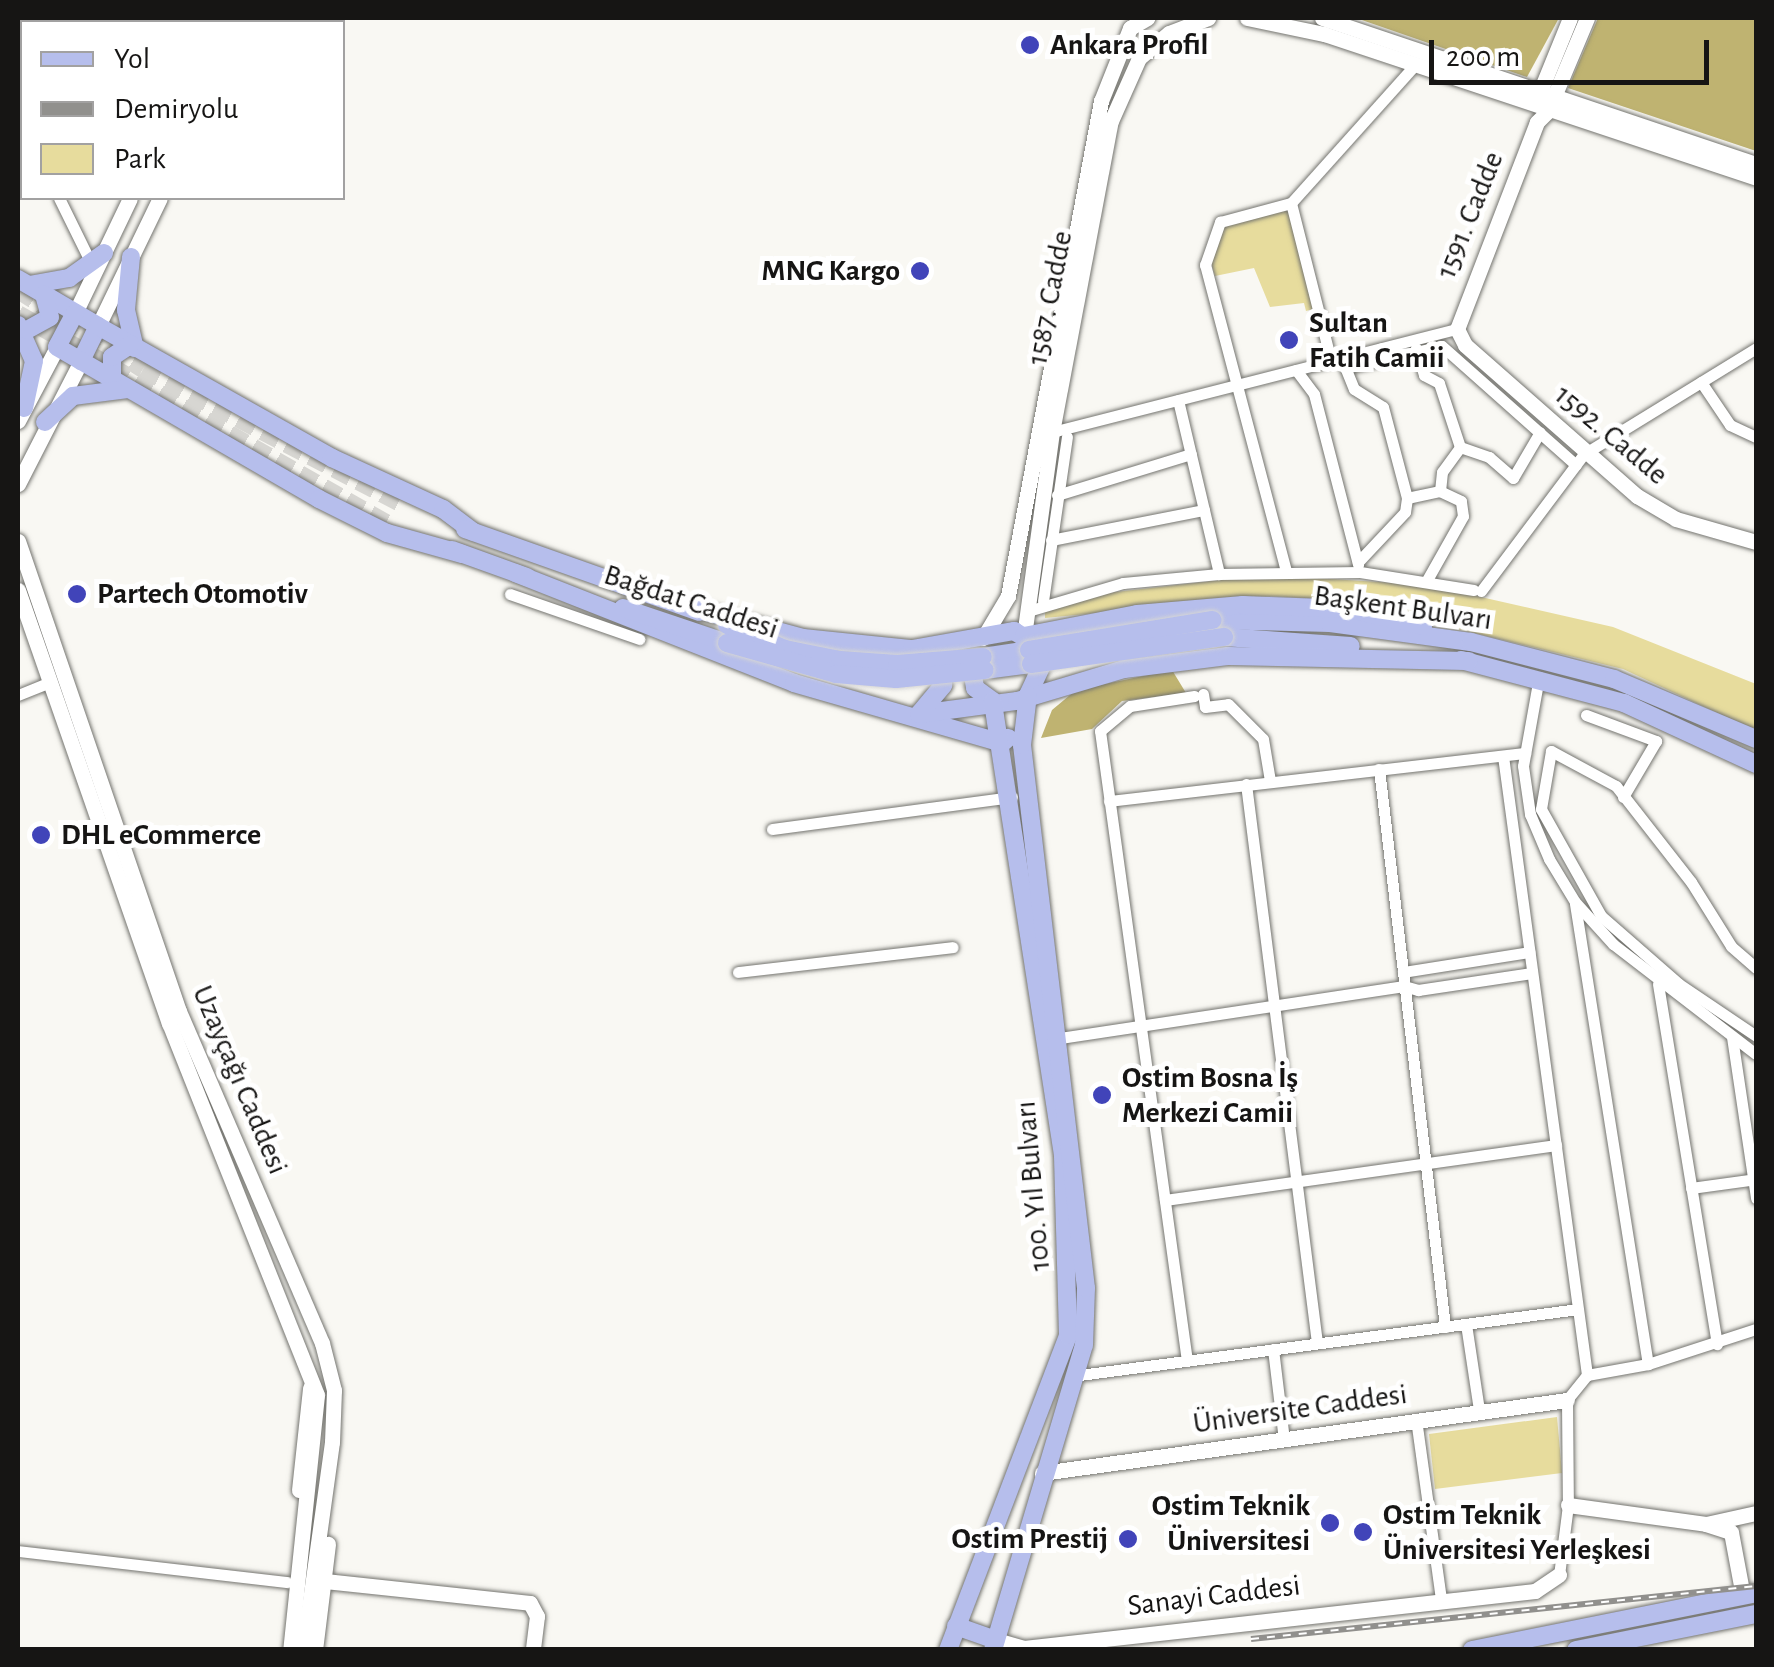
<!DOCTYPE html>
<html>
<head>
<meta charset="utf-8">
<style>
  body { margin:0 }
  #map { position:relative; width:1774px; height:1667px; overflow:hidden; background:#f9f8f3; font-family:"Alegreya Sans",sans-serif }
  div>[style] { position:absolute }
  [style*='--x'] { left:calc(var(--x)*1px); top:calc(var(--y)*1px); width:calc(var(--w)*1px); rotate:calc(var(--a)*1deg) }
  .green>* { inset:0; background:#e7dc9d }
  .forest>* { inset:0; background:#bfb371 }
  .primary-tunnel>* { height:18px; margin-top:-9px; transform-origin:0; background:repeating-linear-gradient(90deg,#d7d6d2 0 18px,transparent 0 27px) }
  .roads { filter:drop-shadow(0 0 2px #74746f) drop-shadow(0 0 2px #74746f) }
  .street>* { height:11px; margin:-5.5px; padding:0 5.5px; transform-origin:5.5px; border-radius:5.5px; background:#fff }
  .secondary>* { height:15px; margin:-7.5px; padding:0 7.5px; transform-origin:7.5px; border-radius:7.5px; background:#fff }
  .primary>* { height:18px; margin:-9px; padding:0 9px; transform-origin:9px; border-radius:9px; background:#b6beec }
  .rail>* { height:6px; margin-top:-3px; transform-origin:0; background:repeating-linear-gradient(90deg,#fff 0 8px,#91908d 0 16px); box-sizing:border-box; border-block:2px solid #91908d }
  .bridges { filter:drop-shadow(0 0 2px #d5d5d5) drop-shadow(0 0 2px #d5d5d5) }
  .primary-bridge>* { height:18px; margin:-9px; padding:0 9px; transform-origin:9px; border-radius:9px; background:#b6beec }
  .dots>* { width:28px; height:28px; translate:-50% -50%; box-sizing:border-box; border:5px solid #fff; border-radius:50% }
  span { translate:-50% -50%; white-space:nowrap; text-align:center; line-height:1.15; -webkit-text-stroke:10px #fff; paint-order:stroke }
  .poi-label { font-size:30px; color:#161514; font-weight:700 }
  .left { translate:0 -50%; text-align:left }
  .right { translate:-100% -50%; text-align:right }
  .street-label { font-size:30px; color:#161514 }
  .frame { position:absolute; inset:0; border:20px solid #161514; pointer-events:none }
  .legend { position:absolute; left:20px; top:20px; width:325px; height:180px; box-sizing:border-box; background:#fff; border:2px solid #a2a1a1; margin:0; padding:12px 18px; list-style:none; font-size:30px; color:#161514 }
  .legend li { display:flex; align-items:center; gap:20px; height:50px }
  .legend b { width:50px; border:2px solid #a2a1a1 }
  .scale { position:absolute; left:1429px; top:40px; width:280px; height:45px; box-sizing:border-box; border:5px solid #161514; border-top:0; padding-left:12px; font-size:30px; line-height:35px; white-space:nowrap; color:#161514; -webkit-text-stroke:8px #fff; paint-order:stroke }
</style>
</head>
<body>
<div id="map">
  <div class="green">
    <i style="clip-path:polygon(1287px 206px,1313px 309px,1306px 311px,1304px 303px,1270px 307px,1254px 268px,1215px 276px,1210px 259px,1222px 223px)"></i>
    <i style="clip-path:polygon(1264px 575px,1428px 585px,1613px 627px,1756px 684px,1756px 731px,1623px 669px,1338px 600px,1271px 596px,1045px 618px,1045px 606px,1089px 595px)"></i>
    <i style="clip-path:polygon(1557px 1417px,1562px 1473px,1435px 1489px,1429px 1434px)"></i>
  </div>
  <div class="forest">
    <i style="clip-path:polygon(1356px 18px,1559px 18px,1527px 77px)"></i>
    <i style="clip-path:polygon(1598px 18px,1756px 18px,1756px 151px,1568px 88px)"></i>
    <i style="clip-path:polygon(1172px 670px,1186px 693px,1122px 701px,1092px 729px,1041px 738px,1052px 710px,1076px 690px)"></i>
  </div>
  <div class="primary-tunnel">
    <i style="--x:18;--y:290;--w:148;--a:32.3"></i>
    <i style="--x:143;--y:369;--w:290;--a:27.5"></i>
    <i style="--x:18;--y:314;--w:428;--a:29.6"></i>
  </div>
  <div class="roads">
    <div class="street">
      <i style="--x:68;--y:18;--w:17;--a:13"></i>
      <i style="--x:47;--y:22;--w:4;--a:-63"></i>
      <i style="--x:18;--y:121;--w:9;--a:-63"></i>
      <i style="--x:59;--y:198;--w:72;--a:63.8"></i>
      <i style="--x:1291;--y:203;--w:163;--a:75.8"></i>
      <i style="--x:1343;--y:362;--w:29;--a:68"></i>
      <i style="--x:1354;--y:389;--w:34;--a:32"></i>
      <i style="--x:1383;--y:407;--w:94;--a:75.2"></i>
      <i style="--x:1407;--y:498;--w:14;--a:98"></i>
      <i style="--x:1405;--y:512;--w:69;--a:133.2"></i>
      <i style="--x:1345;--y:368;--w:99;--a:-12.8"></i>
      <i style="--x:1442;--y:346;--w:179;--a:41.6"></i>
      <i style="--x:1296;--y:370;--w:30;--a:53"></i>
      <i style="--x:1314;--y:394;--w:176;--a:75.5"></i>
      <i style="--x:1701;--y:382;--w:52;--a:56"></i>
      <i style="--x:1730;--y:425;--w:29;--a:25"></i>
      <i style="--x:1178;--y:400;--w:179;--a:76.7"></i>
      <i style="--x:1052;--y:432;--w:418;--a:-14.3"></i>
      <i style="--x:1460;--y:447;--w:31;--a:19"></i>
      <i style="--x:1489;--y:457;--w:32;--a:41"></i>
      <i style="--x:1513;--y:478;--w:53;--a:-59.6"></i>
      <i style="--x:1057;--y:495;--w:140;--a:-17"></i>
      <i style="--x:1407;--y:498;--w:34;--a:-12"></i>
      <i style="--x:1440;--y:491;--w:19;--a:-84"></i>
      <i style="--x:1442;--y:472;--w:31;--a:-54"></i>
      <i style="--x:1460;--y:447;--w:67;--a:-108.2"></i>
      <i style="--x:1439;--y:383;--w:17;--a:-152"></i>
      <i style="--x:1424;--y:375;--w:28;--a:-107"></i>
      <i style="--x:1051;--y:540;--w:156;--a:-11.1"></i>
      <i style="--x:1286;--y:571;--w:317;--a:-104.8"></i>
      <i style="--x:1205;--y:265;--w:46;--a:-70.8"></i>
      <i style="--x:1220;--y:222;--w:73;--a:-15"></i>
      <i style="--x:1291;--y:203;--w:186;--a:-48.1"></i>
      <i style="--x:1427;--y:580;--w:73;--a:-60.6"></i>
      <i style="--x:1463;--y:516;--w:15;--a:-98"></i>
      <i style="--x:1461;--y:501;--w:23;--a:-155"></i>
      <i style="--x:1481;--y:591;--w:171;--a:-53.1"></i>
      <i style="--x:1584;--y:454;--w:202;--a:-31.6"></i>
      <i style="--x:510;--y:594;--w:137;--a:19.2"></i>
      <i style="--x:1043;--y:601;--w:166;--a:-81.7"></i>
      <i style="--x:1028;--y:611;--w:99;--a:-16.4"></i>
      <i style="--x:1123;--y:583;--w:96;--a:-5.4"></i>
      <i style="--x:1219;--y:574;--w:141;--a:-0.8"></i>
      <i style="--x:1360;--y:572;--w:115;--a:9"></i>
      <i style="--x:1539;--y:677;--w:90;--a:100.2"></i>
      <i style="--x:1523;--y:766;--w:49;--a:81.7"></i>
      <i style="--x:1530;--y:814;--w:49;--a:67.1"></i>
      <i style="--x:1549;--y:859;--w:50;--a:58.8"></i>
      <i style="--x:1575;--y:902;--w:57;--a:47.9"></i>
      <i style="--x:1613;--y:944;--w:180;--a:37.6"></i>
      <i style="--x:1203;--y:694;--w:13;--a:81"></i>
      <i style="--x:1205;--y:707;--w:23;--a:-7"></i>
      <i style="--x:1228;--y:704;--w:49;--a:45"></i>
      <i style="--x:1263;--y:739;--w:43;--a:80.5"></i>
      <i style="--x:18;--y:695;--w:35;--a:-22"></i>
      <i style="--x:1586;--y:715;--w:75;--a:20.4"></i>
      <i style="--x:1656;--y:741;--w:65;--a:120.5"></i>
      <i style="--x:1503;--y:756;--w:625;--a:82.27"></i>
      <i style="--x:1587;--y:1375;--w:32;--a:129"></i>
      <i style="--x:1567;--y:1400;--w:105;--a:89.5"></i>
      <i style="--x:1568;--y:1505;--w:71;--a:97.3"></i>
      <i style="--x:1379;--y:769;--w:562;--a:83.25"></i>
      <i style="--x:1246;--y:784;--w:563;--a:82.76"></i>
      <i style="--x:1109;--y:801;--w:419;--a:-6.6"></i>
      <i style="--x:772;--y:829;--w:242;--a:-7.6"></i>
      <i style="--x:1575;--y:904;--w:466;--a:81"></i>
      <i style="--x:1756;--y:968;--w:33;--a:-139"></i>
      <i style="--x:1731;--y:946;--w:75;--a:-122"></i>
      <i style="--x:1691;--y:882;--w:122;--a:-128"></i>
      <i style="--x:1616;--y:786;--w:74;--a:-151.7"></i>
      <i style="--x:1551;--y:751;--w:59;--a:99.8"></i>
      <i style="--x:1541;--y:809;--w:123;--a:60.7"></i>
      <i style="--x:1601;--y:916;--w:103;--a:41.1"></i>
      <i style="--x:1679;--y:984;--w:93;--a:34"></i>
      <i style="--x:738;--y:972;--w:216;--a:-6.6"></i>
      <i style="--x:1403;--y:972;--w:128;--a:-9"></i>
      <i style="--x:1658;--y:984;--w:365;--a:80.7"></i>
      <i style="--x:1732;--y:1037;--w:163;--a:81.5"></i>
      <i style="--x:1060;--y:1038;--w:348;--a:-8.6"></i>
      <i style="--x:1404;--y:986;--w:15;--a:16"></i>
      <i style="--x:1418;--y:990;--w:115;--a:-8.5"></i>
      <i style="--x:1691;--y:1188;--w:66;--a:-7.9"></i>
      <i style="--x:1165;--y:1200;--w:395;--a:-8"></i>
      <i style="--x:1466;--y:1324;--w:87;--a:81.4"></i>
      <i style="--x:1273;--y:1349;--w:92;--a:83.1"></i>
      <i style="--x:1187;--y:1361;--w:636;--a:-97.86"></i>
      <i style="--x:1100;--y:731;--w:39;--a:-40"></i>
      <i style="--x:1130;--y:706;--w:65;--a:-8.9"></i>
      <i style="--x:1587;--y:1375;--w:62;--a:-10.2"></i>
      <i style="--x:1648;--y:1364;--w:114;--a:-18"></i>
      <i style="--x:1072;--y:1376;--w:510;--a:-7.54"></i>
      <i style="--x:1416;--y:1419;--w:183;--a:82.1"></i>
      <i style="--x:18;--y:1551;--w:271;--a:6.6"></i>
    </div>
    <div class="secondary">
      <i style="--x:1247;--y:18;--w:79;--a:11.7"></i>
      <i style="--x:1324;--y:34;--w:455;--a:18.4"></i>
      <i style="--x:1322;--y:18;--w:458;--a:18.6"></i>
      <i style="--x:1587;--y:18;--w:101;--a:112.8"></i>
      <i style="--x:1548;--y:111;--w:16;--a:135"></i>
      <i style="--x:1537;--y:122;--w:222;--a:111.1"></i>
      <i style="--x:1457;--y:329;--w:18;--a:63"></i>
      <i style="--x:1465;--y:345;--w:229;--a:41.3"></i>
      <i style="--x:1637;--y:496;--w:45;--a:30.5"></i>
      <i style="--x:1676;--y:519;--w:83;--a:16"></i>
      <i style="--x:195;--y:22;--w:4;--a:-63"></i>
      <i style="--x:247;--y:22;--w:4;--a:-63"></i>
      <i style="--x:1537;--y:99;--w:87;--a:-67.8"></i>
      <i style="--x:75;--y:313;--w:127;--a:-64.4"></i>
      <i style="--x:98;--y:326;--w:142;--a:-64.2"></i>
      <i style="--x:18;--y:421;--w:84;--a:-62.2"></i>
      <i style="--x:18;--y:484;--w:138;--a:-62.9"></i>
      <i style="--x:18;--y:541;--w:497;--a:71.1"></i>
      <i style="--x:179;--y:1011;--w:361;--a:66.7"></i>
      <i style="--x:322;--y:1343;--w:49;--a:75.7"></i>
      <i style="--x:334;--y:1390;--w:52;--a:92.2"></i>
      <i style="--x:332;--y:1442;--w:210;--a:97.9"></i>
      <i style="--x:18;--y:590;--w:459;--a:70.8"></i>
      <i style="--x:169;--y:1023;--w:400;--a:68.3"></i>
      <i style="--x:317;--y:1395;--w:256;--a:96"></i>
      <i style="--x:1024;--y:636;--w:206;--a:-82.2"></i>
      <i style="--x:1052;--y:432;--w:317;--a:-79.3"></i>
      <i style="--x:1111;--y:121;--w:69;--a:-66"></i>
      <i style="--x:1139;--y:58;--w:39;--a:-40"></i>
      <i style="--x:1169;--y:33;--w:42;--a:-21"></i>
      <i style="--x:983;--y:638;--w:49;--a:-59.2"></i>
      <i style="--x:1008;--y:596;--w:504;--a:-79.36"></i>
      <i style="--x:1101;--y:101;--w:79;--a:-68.3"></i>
      <i style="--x:1130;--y:28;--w:20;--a:-30"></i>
      <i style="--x:1042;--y:1473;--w:530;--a:-7.92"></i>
      <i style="--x:299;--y:1490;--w:103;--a:-83.8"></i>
      <i style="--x:1568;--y:1505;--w:139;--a:7.8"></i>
      <i style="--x:1706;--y:1524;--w:51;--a:-12.4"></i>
      <i style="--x:1706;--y:1524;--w:26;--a:18"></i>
      <i style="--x:1731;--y:1532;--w:65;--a:79.4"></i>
      <i style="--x:325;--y:1581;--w:206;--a:6.1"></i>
      <i style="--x:530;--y:1603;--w:15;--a:62"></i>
      <i style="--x:537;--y:1616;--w:34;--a:97"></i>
      <i style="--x:996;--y:1640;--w:29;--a:16"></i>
      <i style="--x:1024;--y:1648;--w:514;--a:-6.36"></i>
      <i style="--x:1535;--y:1591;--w:29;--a:-34"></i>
      <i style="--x:315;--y:1650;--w:107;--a:-83"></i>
    </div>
    <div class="primary">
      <i style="--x:131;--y:257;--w:53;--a:95.4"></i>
      <i style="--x:126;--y:310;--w:39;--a:77"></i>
      <i style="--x:18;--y:279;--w:93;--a:30.4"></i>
      <i style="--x:98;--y:326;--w:39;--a:116"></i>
      <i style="--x:29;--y:285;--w:41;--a:-9.9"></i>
      <i style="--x:69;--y:278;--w:43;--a:-35.5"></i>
      <i style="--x:75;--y:313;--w:38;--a:118"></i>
      <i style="--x:57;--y:347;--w:303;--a:30.1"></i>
      <i style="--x:319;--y:499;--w:76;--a:26.6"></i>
      <i style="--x:387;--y:533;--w:78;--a:15.6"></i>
      <i style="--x:18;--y:325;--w:39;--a:66"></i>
      <i style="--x:34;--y:361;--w:48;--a:102"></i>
      <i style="--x:98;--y:326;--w:269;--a:29.4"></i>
      <i style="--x:332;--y:458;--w:122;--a:24.7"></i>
      <i style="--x:443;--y:509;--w:38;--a:37"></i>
      <i style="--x:27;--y:330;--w:26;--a:-29"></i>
      <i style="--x:50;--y:317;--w:23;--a:-105"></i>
      <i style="--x:112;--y:379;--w:22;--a:-90"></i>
      <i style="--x:112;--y:357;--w:22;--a:-34"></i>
      <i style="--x:45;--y:422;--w:38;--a:-43"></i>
      <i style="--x:73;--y:396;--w:55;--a:-7.3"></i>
      <i style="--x:465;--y:529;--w:248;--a:19.5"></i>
      <i style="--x:452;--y:550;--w:80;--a:19.8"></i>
      <i style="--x:515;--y:573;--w:300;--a:21.5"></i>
      <i style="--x:794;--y:683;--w:216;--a:16.1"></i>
      <i style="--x:1002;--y:743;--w:8;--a:-40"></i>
      <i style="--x:623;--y:608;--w:110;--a:18.6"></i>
      <i style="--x:692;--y:608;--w:115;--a:15.1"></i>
      <i style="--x:803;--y:638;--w:110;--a:5.8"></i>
      <i style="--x:912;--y:649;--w:104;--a:-10"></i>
      <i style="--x:1014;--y:631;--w:22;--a:32"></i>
      <i style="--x:1033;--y:643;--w:24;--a:68"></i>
      <i style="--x:1042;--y:665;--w:33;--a:115"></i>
      <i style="--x:1213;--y:620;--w:117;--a:1.5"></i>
      <i style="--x:1330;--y:623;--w:142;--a:7.7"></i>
      <i style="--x:1471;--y:642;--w:148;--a:14.5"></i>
      <i style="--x:1614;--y:679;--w:154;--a:22.9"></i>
      <i style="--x:1024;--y:636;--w:115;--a:-11"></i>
      <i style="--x:1137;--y:614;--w:106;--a:-4.9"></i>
      <i style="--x:1243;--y:605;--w:106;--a:2.2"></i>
      <i style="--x:1349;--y:609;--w:76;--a:12.9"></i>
      <i style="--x:1224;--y:637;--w:127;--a:4.1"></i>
      <i style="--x:983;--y:657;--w:47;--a:-8.7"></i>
      <i style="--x:970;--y:659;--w:29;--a:80"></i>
      <i style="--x:975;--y:688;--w:22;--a:36"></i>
      <i style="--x:1461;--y:660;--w:169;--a:14.8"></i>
      <i style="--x:1624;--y:703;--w:145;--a:24.8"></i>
      <i style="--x:985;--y:670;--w:46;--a:-7.4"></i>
      <i style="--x:919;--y:714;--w:99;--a:-7.6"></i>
      <i style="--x:1017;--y:701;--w:112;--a:-16.7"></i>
      <i style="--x:1124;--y:669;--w:104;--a:-7.2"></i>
      <i style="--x:1227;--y:656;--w:242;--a:1.2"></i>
      <i style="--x:919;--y:714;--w:38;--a:-50"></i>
      <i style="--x:943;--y:685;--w:25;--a:-102"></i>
      <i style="--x:956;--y:1626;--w:42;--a:19.3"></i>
      <i style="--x:948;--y:1650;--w:337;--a:-69.1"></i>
      <i style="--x:1068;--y:1335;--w:180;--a:-91.6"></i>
      <i style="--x:1063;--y:1155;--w:459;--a:-98.8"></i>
      <i style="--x:993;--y:1650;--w:318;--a:-73.4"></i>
      <i style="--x:1084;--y:1345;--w:57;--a:-88"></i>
      <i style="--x:1086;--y:1288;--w:547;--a:-96.72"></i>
      <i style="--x:1022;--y:745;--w:50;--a:-83.2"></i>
      <i style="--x:1472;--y:1650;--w:290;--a:-11.3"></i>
      <i style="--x:1576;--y:1650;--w:184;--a:-11.3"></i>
    </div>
  </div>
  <div class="rail">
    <i style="--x:1251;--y:1639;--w:508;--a:-5.99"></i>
  </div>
  <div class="bridges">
    <div class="primary-bridge">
      <i style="--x:727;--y:625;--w:63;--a:22.5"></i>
      <i style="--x:785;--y:649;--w:56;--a:11.3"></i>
      <i style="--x:840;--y:660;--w:57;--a:4"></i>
      <i style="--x:897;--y:664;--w:86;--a:-4.7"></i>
      <i style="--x:727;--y:643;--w:113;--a:15.9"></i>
      <i style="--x:836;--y:674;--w:60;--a:4.8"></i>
      <i style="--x:896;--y:679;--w:89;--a:-5.8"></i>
      <i style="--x:1029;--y:650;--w:186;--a:-9.3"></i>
      <i style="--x:1031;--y:664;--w:195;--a:-8"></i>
    </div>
  </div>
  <div class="dots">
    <i style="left:1030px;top:45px;background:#4144b9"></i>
    <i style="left:920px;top:271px;background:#4144b9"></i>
    <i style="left:1289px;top:340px;background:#4144b9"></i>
    <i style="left:77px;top:594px;background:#4144b9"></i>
    <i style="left:41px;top:835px;background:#4144b9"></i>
    <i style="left:1102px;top:1095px;background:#4144b9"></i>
    <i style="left:1330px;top:1523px;background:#4144b9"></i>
    <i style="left:1363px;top:1532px;background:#4144b9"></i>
    <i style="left:1128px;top:1539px;background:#4144b9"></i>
  </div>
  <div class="poi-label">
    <span class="left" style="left:1050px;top:45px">Ankara Profil</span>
    <span class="right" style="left:900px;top:271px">MNG Kargo</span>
    <span class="left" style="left:1309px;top:340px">Sultan<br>Fatih Camii</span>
    <span class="left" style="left:97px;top:594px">Partech Otomotiv</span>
    <span class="left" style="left:61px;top:835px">DHL eCommerce</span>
    <span class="left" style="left:1122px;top:1095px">Ostim Bosna İş<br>Merkezi Camii</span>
    <span class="right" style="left:1310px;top:1523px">Ostim Teknik<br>Üniversitesi</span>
    <span class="left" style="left:1383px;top:1532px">Ostim Teknik<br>Üniversitesi Yerleşkesi</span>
    <span class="right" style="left:1108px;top:1539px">Ostim Prestij</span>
  </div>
  <div class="street-label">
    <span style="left:1470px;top:215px;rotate:-68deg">1591. Cadde</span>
    <span style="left:1050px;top:298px;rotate:-79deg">1587. Cadde</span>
    <span style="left:1611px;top:435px;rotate:40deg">1592. Cadde</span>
    <span style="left:691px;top:602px;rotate:18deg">Bağdat Caddesi</span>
    <span style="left:1403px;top:608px;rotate:8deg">Başkent Bulvarı</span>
    <span style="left:240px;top:1080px;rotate:67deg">Uzayçağı Caddesi</span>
    <span style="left:1033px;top:1186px;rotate:-95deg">100. Yıl Bulvarı</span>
    <span style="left:1300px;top:1409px;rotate:-8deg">Üniversite Caddesi</span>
    <span style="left:1214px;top:1596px;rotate:-7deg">Sanayi Caddesi</span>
  </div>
  <div class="frame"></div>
  <ul class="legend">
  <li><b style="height:12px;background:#b6beec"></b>Yol</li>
  <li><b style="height:12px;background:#91908d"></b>Demiryolu</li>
  <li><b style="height:28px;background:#e7dc9d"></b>Park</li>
  </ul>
  <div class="scale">200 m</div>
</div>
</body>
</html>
